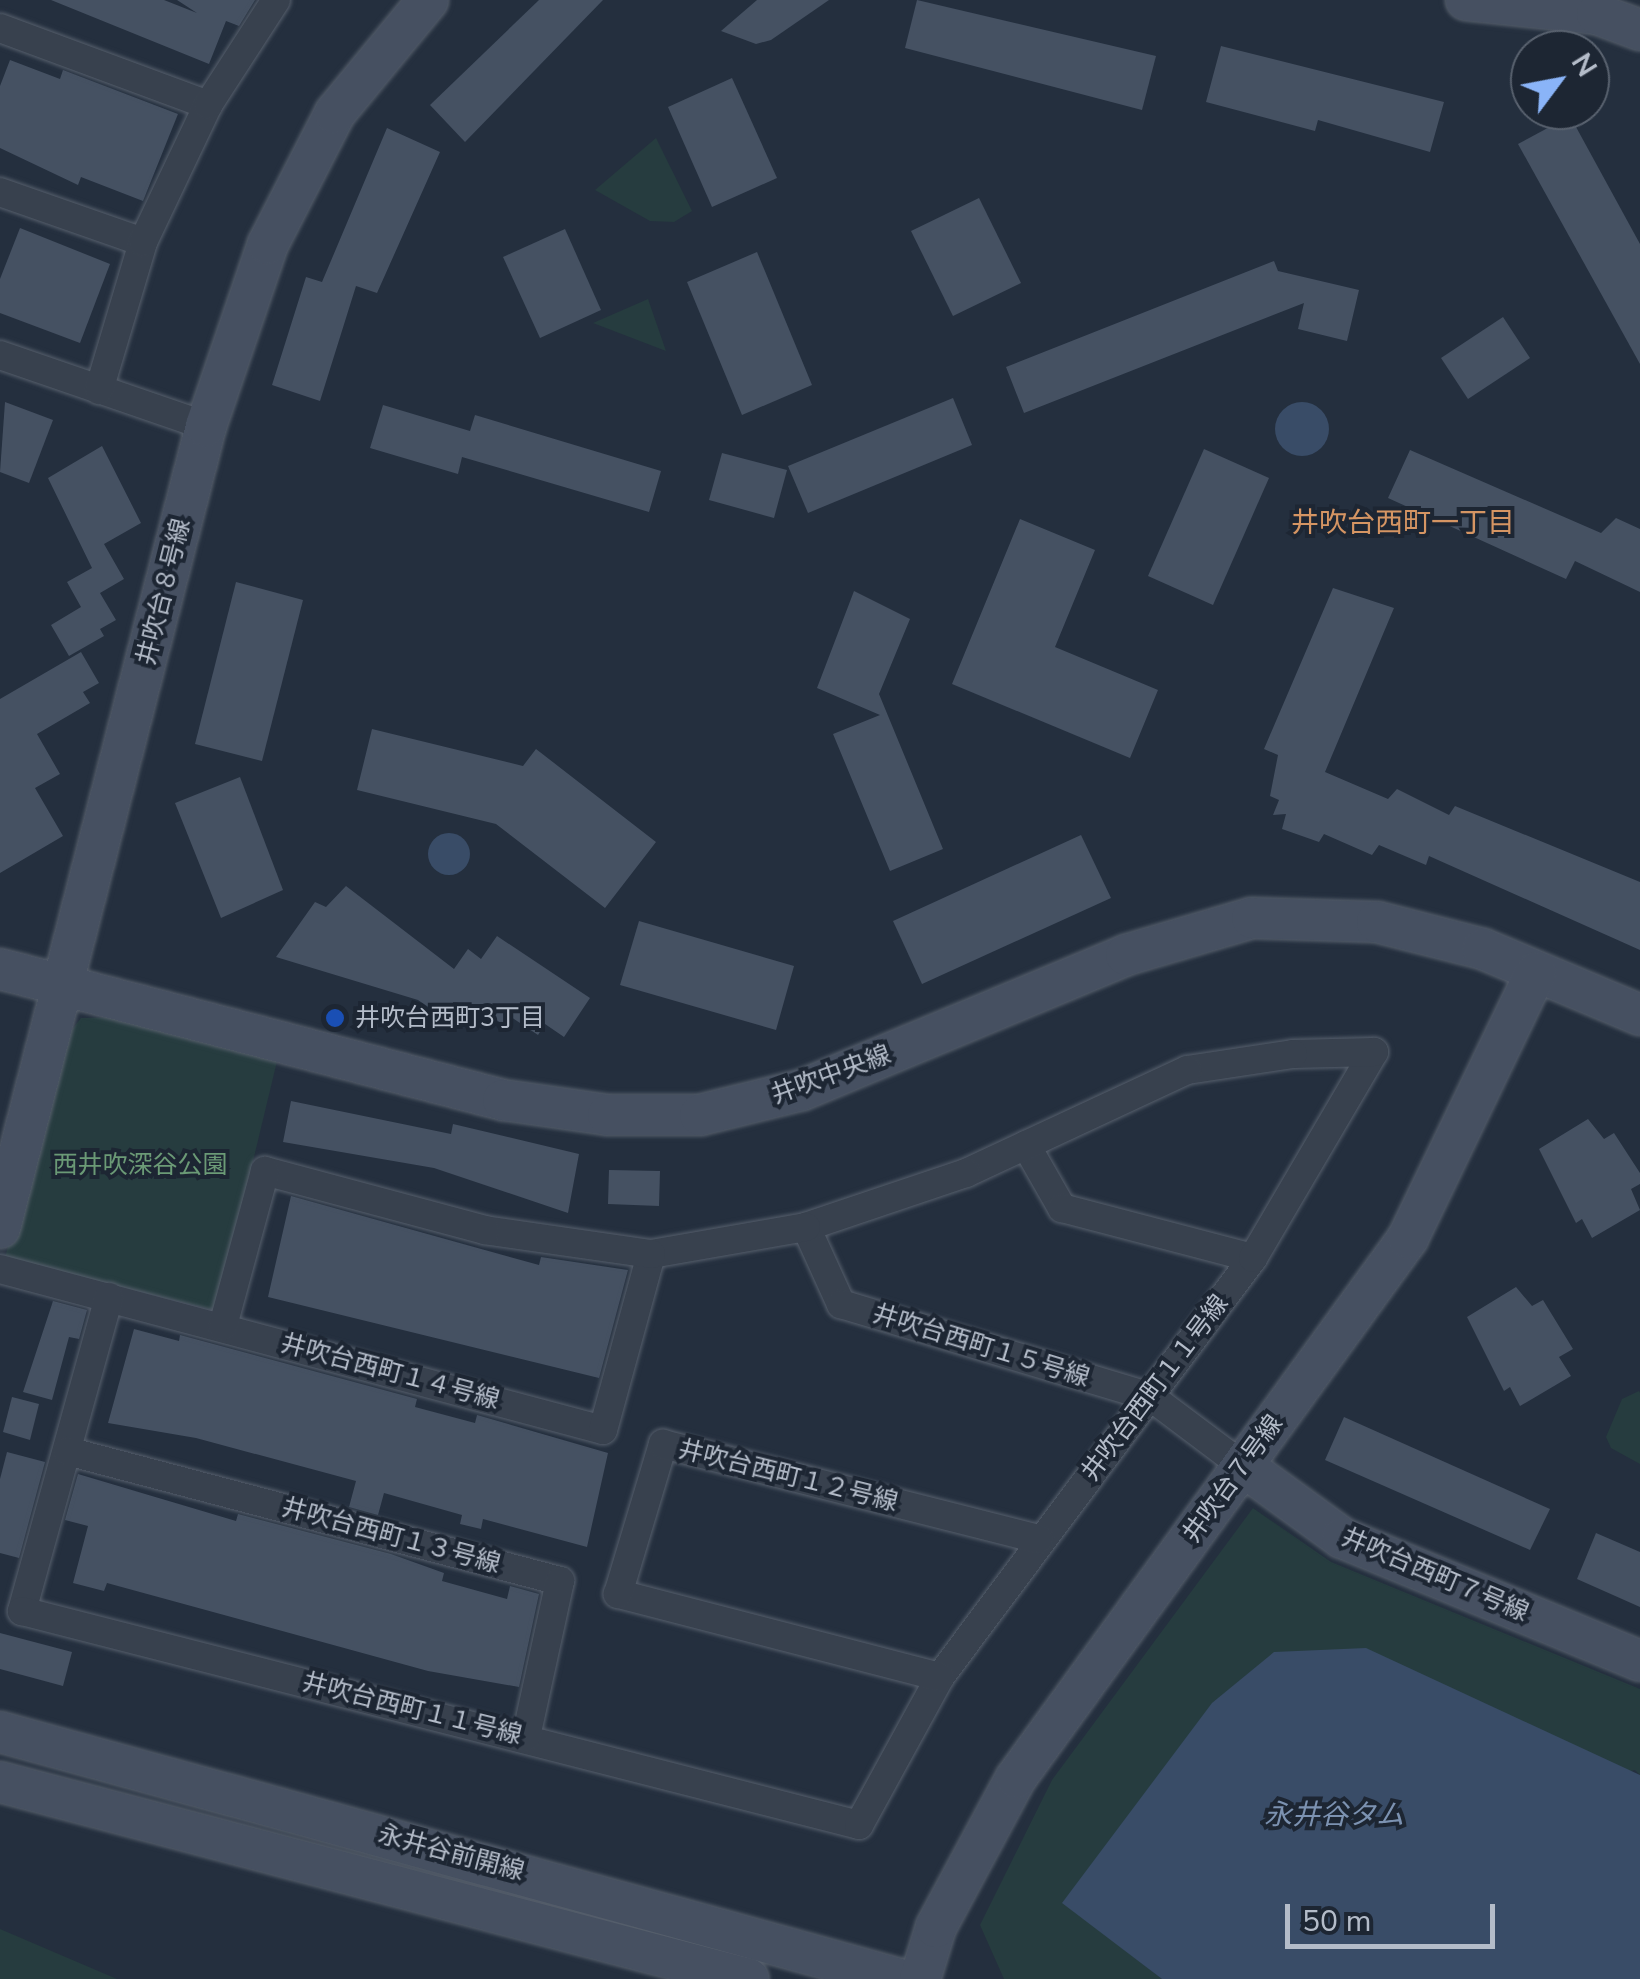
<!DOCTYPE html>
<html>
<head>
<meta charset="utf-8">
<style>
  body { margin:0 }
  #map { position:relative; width:1640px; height:1979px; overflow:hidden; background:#242f3e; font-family:"Nunito Sans","Noto Sans JP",sans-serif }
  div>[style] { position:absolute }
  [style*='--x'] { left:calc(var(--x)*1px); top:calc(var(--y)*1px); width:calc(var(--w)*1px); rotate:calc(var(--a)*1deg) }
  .green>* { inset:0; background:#263c3f }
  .water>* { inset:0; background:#394c67 }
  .round { border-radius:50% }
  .building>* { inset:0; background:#455162 }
  .roads { filter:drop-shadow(0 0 2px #565f6c) drop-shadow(0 0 2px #565f6c) }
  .street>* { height:28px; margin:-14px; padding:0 14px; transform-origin:14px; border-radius:14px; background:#38414e }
  .secondary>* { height:40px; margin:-20px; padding:0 20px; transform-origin:20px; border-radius:20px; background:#465061 }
  .dots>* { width:28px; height:28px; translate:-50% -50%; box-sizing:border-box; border:5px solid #1d2633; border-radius:50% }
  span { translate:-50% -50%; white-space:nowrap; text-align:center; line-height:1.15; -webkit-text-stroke:8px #1d2633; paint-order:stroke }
  .street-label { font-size:25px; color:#b4bcc9 }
  .poi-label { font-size:25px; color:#b4bcc9 }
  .left { translate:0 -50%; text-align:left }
  .park-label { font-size:25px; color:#6b9a76 }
  .neighbourhood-label { font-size:28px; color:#d59563 }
  .water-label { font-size:28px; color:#7c92b1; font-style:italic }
  .north { position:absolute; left:1510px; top:30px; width:100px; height:100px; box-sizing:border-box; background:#1d2633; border:2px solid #59626f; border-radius:50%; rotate:58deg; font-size:28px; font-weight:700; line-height:40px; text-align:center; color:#b4bcc9 }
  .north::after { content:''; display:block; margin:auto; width:35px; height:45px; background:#8ab4f8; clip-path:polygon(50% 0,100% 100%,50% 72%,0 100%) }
  .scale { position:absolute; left:1285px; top:1904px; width:210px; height:45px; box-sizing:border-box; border:5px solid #b4bcc9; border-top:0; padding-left:12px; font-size:30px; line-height:35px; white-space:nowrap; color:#b4bcc9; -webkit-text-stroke:8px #1d2633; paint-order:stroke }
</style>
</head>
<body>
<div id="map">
  <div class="green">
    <i style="clip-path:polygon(656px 138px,692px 211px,674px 222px,650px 221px,595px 190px)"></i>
    <i style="clip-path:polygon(648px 299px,666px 351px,593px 323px)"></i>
    <i style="clip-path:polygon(125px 1017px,279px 1053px,217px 1311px,5px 1258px,58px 1048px,81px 1018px)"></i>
    <i style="clip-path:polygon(1639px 1391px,1640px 1393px,1640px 1464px,1611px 1448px,1606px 1437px,1622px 1399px)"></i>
    <i style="clip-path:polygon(1253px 1508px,1331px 1562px,1640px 1689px,1640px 1775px,1635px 1770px,1063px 1902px,1162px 1979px,1004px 1979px,980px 1925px,1052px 1780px)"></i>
    <i style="clip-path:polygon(0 1929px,117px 1979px,0 1979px)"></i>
  </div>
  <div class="water">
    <i class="round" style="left:1275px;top:402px;width:54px;height:54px"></i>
    <i class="round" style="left:428px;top:833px;width:42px;height:42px"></i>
    <i style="clip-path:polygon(1366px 1648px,1640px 1775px,1640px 1979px,1162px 1979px,1062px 1903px,1212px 1703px,1274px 1652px)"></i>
  </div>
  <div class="building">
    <i style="clip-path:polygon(51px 0,164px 0,197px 13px,177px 0,255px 0,239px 26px,226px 21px,209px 64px)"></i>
    <i style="clip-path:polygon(539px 0,603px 0,465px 142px,430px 105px)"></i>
    <i style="clip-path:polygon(757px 0,829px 0,771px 40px,756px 44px,721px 31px)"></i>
    <i style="clip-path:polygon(917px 0,1156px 56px,1142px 110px,905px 48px)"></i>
    <i style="clip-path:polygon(1221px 46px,1444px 102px,1430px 152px,1318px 120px,1315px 131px,1206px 102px)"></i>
    <i style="clip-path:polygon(10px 60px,60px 79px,63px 70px,178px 114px,143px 201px,81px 177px,78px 185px,0 148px,0 86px)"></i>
    <i style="clip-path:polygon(732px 78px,777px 178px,712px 207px,668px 107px)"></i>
    <i style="clip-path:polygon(1570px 116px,1640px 244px,1640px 364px,1518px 144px)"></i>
    <i style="clip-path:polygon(387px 128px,440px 152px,377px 293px,356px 286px,320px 401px,272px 385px,306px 277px,322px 282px)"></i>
    <i style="clip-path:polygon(979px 198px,1021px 283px,953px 316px,911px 231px)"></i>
    <i style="clip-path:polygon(20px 228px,110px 264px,80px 343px,0 313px,0 279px)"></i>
    <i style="clip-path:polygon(565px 229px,601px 310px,540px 338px,503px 257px)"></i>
    <i style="clip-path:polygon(757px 252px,812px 385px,742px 415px,687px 282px)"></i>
    <i style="clip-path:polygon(1274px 261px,1278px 271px,1359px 290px,1347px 341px,1298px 329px,1304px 303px,1024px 413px,1006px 367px)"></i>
    <i style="clip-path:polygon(1503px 317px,1530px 358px,1468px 399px,1441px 358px)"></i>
    <i style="clip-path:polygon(953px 398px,972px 445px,808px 513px,788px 466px)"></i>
    <i style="clip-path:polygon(5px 402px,53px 420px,29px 483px,0 472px)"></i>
    <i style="clip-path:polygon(383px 405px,470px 431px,475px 415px,661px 471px,649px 512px,462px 457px,458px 474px,370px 448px)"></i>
    <i style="clip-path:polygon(102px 446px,141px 523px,104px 544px,124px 579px,100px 593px,116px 620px,100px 629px,104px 636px,69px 656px,51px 625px,81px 607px,67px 582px,92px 568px,48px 478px)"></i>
    <i style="clip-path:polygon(1204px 449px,1269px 478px,1213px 605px,1148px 576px)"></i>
    <i style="clip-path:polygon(1410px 450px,1601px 533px,1616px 518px,1640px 529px,1640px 592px,1575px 561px,1566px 579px,1388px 498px)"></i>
    <i style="clip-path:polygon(722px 453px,787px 470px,774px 518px,709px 500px)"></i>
    <i style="clip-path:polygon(1020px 519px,1095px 550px,1055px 647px,1158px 690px,1130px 758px,952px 684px)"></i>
    <i style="clip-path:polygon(236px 582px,303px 600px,262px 761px,195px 744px)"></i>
    <i style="clip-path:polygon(1333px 588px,1394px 608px,1325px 772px,1388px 799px,1397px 789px,1449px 815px,1455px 806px,1640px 882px,1640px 950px,1429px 856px,1426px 865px,1379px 845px,1372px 855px,1324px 834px,1319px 842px,1282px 829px,1286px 814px,1273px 815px,1279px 800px,1270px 796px,1278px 755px,1264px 749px)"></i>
    <i style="clip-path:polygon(854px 591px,910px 619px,879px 694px,943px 849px,890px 871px,833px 734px,880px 715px,817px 688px)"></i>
    <i style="clip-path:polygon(81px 652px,99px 683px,83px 692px,90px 703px,37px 734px,60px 774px,35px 788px,63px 836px,0 873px,0 699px)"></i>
    <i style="clip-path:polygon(372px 729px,523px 766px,536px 749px,656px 842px,605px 908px,496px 824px,357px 790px)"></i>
    <i style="clip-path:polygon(240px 777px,283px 890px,221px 918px,175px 803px)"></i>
    <i style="clip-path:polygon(1081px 835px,1111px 898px,922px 984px,893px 921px)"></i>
    <i style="clip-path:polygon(346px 886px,454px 969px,468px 949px,481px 959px,497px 936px,590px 998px,564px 1037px,545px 1024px,538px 1035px,511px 1017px,505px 1026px,482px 1010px,474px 1022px,450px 1006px,443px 1017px,418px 1000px,276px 957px,315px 902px,326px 907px)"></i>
    <i style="clip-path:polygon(639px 921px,794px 966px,776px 1030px,620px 985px)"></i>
    <i style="clip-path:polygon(291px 1101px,451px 1134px,453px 1124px,579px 1154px,568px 1213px,434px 1168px,283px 1142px)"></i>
    <i style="clip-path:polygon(1588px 1119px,1604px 1139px,1614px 1133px,1640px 1173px,1640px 1184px,1631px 1189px,1640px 1210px,1592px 1238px,1582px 1219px,1576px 1223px,1539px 1149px)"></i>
    <i style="clip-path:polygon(609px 1170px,660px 1171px,659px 1206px,608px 1204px)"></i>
    <i style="clip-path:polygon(291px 1196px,539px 1265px,541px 1257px,628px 1270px,599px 1378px,268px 1297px)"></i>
    <i style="clip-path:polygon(1516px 1287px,1532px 1306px,1543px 1300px,1573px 1349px,1559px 1357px,1571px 1376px,1520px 1406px,1510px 1387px,1504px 1391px,1467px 1317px)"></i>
    <i style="clip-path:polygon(53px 1301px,87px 1310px,79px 1339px,69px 1337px,52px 1400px,23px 1392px)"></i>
    <i style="clip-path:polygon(134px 1329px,179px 1341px,180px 1335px,417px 1399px,415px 1407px,475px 1423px,477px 1415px,608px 1453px,587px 1547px,483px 1519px,481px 1529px,460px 1524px,462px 1515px,384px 1493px,378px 1515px,349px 1507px,356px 1481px,196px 1438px,108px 1423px)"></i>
    <i style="clip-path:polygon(12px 1397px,39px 1404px,30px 1440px,3px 1432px)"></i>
    <i style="clip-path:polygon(1344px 1417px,1550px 1509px,1530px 1550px,1325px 1460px)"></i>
    <i style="clip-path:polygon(7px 1452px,45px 1462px,19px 1558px,0 1553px,0 1479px)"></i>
    <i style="clip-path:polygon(78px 1474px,236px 1521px,238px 1514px,391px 1554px,444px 1573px,442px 1581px,507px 1599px,510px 1586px,539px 1594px,519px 1687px,428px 1671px,107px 1583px,104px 1591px,73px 1583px,88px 1526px,65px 1520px)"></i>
    <i style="clip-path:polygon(1596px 1533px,1640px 1552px,1640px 1607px,1577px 1579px)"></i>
    <i style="clip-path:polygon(0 1633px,72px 1652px,63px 1686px,0 1669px)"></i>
  </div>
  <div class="roads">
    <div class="street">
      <i style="--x:0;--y:28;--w:222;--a:20.3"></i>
      <i style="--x:0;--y:192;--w:151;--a:19.3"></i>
      <i style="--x:0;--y:355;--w:218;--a:19"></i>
      <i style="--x:99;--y:390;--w:154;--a:-73.4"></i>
      <i style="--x:143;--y:242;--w:152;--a:-64.6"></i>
      <i style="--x:208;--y:105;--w:125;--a:-57.1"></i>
      <i style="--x:1026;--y:1145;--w:73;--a:60.3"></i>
      <i style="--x:1062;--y:1208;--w:197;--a:14.7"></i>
      <i style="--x:806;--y:1227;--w:85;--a:65.6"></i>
      <i style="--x:841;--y:1304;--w:324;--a:16.7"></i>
      <i style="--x:1151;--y:1397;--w:115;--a:36.9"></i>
      <i style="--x:0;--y:1269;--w:624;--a:14.95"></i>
      <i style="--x:603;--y:1430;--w:182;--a:-74.7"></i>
      <i style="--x:109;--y:1297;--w:326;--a:105.5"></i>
      <i style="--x:22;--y:1611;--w:864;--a:14.34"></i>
      <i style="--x:859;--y:1825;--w:169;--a:-61.3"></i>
      <i style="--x:940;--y:1677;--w:523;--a:-53.24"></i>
      <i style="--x:1253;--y:1258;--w:239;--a:-59.6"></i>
      <i style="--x:1374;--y:1052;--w:81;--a:178.6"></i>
      <i style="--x:1293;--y:1054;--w:107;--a:171.4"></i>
      <i style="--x:1187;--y:1070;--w:244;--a:155"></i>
      <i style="--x:966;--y:1173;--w:169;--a:161.4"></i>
      <i style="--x:806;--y:1227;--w:157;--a:170.1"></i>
      <i style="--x:651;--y:1254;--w:168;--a:-171.8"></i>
      <i style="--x:485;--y:1230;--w:228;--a:-165"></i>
      <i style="--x:265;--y:1171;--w:161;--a:105.2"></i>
      <i style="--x:67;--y:1451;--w:510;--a:14.77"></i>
      <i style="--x:560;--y:1581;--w:160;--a:102.3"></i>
      <i style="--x:940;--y:1677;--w:333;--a:-165.5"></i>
      <i style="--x:618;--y:1594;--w:157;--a:-73.3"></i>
      <i style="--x:663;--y:1444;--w:388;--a:14.2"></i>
    </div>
    <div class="secondary">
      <i style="--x:1466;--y:0;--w:132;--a:6.1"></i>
      <i style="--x:1597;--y:14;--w:46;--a:20.4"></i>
      <i style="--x:0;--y:969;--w:520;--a:14.6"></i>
      <i style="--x:503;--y:1100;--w:106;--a:8.1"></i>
      <i style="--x:608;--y:1115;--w:92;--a:0"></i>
      <i style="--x:700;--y:1115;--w:105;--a:-13.8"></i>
      <i style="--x:802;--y:1090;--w:351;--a:-22.6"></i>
      <i style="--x:1126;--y:955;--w:131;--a:-16.4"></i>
      <i style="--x:1252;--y:918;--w:125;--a:1.8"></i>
      <i style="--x:1377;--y:922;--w:109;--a:14.3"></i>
      <i style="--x:1483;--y:949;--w:170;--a:22.8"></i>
      <i style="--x:0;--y:1228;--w:828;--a:-75.59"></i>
      <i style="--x:206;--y:426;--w:192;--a:-71.2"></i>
      <i style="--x:268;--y:244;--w:147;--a:-62.9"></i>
      <i style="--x:335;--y:113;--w:146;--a:-50.5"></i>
      <i style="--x:1243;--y:1466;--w:122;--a:36"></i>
      <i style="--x:1342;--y:1538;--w:322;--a:22.4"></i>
      <i style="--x:0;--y:1732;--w:933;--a:15.35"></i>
      <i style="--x:0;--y:1782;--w:774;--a:14.74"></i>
      <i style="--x:920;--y:1979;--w:54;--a:-72.9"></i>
      <i style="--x:936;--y:1927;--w:169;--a:-61.8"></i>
      <i style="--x:1016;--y:1778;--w:667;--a:-54.02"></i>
      <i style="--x:1408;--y:1238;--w:295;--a:-64.3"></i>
    </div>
  </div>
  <div class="dots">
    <i style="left:335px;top:1018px;background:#1a4fb4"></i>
  </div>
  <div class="street-label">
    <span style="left:164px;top:592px;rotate:-76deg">井吹台８号線</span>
    <span style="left:831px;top:1075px;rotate:-20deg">井吹中央線</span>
    <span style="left:981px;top:1346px;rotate:17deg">井吹台西町１５号線</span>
    <span style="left:390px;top:1372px;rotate:15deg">井吹台西町１４号線</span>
    <span style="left:1155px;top:1388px;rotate:-53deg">井吹台西町１１号線</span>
    <span style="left:788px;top:1476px;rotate:14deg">井吹台西町１２号線</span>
    <span style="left:1233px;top:1479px;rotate:-54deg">井吹台７号線</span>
    <span style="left:391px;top:1536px;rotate:15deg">井吹台西町１３号線</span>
    <span style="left:1435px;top:1575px;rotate:23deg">井吹台西町７号線</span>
    <span style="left:412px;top:1709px;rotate:14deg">井吹台西町１１号線</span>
    <span style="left:451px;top:1853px;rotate:15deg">永井谷前開線</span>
  </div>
  <div class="poi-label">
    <span class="left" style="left:355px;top:1018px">井吹台西町3丁目</span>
  </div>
  <div class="park-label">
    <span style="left:140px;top:1165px">西井吹深谷公園</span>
  </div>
  <div class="neighbourhood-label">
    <span style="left:1403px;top:523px">井吹台西町一丁目</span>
  </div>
  <div class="water-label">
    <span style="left:1334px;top:1815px">永井谷タム</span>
  </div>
  <div class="north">N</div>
  <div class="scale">50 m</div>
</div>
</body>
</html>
